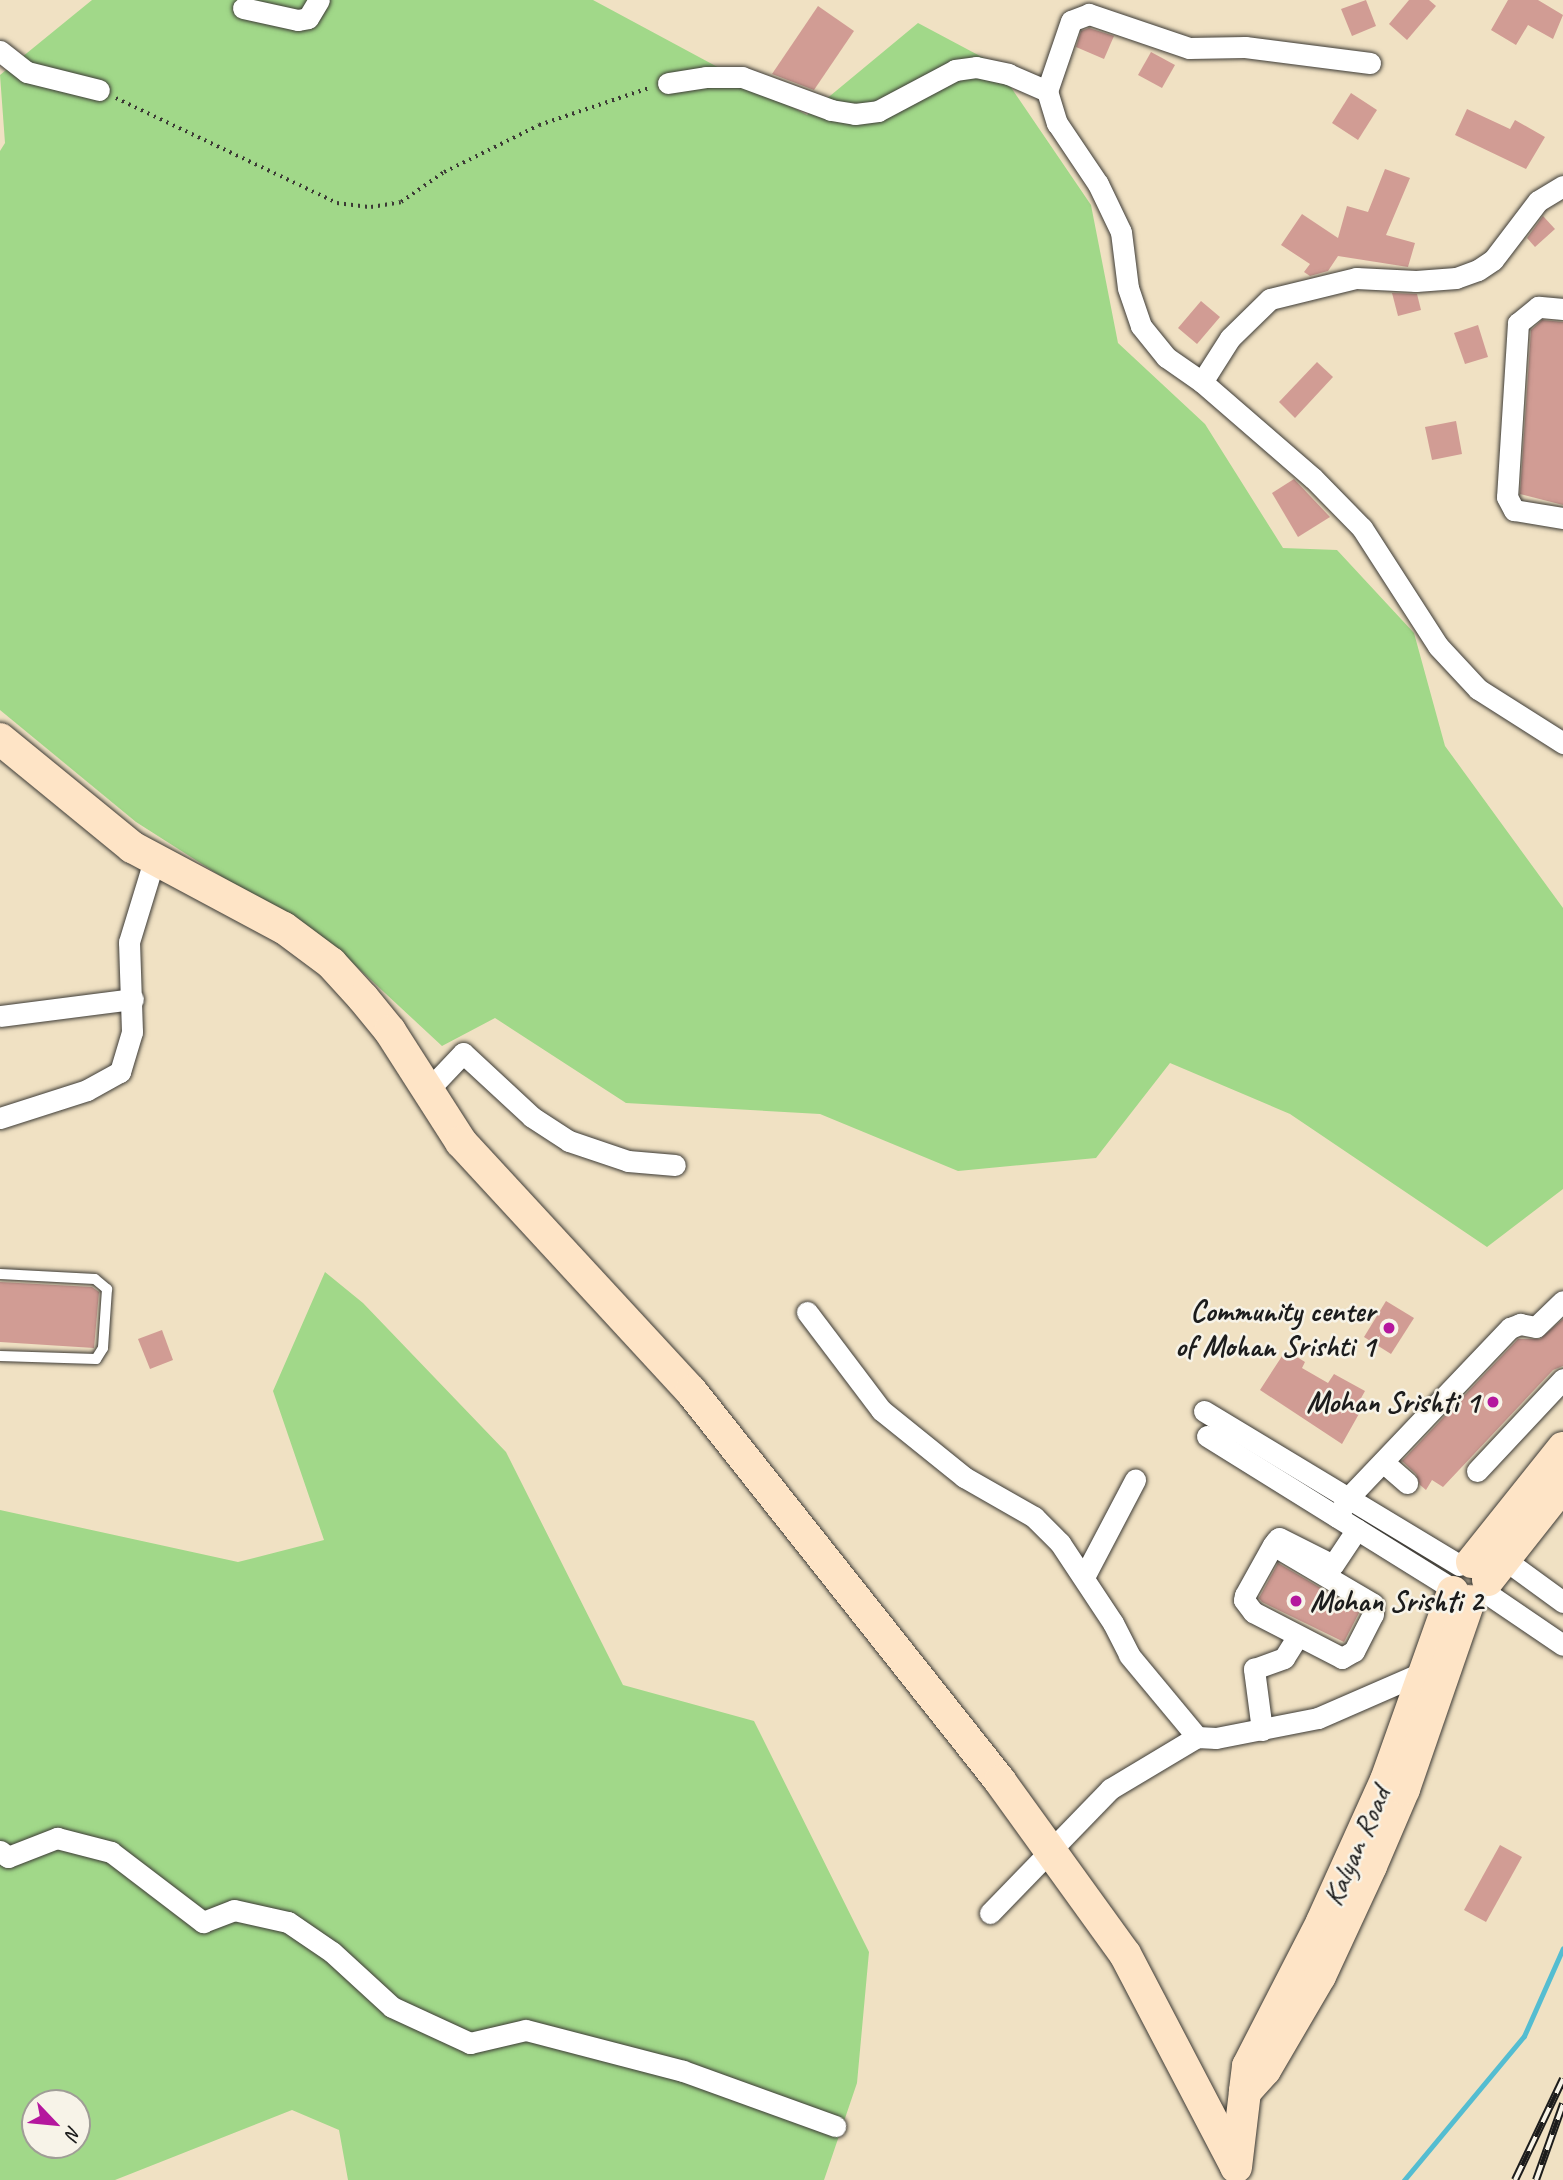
<!DOCTYPE html>
<html>
<head>
<meta charset="utf-8">
<style>
  body { margin:0 }
  #map { position:relative; width:1563px; height:2180px; overflow:hidden; background:#f0e1c3; font-family:Caveat,sans-serif }
  div>[style] { position:absolute }
  [style*='--x'] { left:calc(var(--x)*1px); top:calc(var(--y)*1px); width:calc(var(--w)*1px); rotate:calc(var(--a)*1deg) }
  .green>* { inset:0; background:#a1d889 }
  .stream>* { height:5px; margin:-2.5px; padding:0 2.5px; transform-origin:2.5px; border-radius:2.5px; background:#54bdd1 }
  .building>* { inset:0; background:#d19c94 }
  .path>* { height:3.5px; margin-top:-1.75px; transform-origin:0; background:repeating-linear-gradient(90deg,#3c3a35 0 2px,transparent 0 7px) }
  .roads { filter:drop-shadow(0 0 2px #3c3a35) drop-shadow(0 0 2px #3c3a35) }
  .lane>* { height:10px; margin:-5px; padding:0 5px; transform-origin:5px; border-radius:5px; background:#fff }
  .street>* { height:21px; margin:-10.5px; padding:0 10.5px; transform-origin:10.5px; border-radius:10.5px; background:#fff }
  .secondary>* { height:32px; margin:-16px; padding:0 16px; transform-origin:16px; border-radius:16px; background:#fee4c6 }
  .rail>* { height:8px; margin-top:-4px; transform-origin:0; background:repeating-linear-gradient(90deg,#f7f3e8 0 16px,#1c1c1c 0 32px); box-sizing:border-box; border-block:2px solid #1c1c1c }
  .dots>* { width:19px; height:19px; translate:-50% -50%; box-sizing:border-box; border:4px solid #f7f3e8; border-radius:50% }
  span { translate:-50% -50%; white-space:nowrap; text-align:center; line-height:1.15; -webkit-text-stroke:5px #f7f3e8; paint-order:stroke }
  .poi-label { font-size:30px; color:#1c1c1c; font-weight:700 }
  .right { translate:-100% -50%; text-align:right }
  .left { translate:0 -50%; text-align:left }
  .street-label { font-size:30px; color:#1c1c1c }
  .north { position:absolute; left:21px; top:2089px; width:70px; height:70px; box-sizing:border-box; background:#f7f3e8; border:2px solid #9f9d96; border-radius:50%; rotate:116deg; font-size:19px; font-weight:700; line-height:28px; text-align:center; color:#1c1c1c }
  .north::after { content:''; display:block; margin:auto; width:24px; height:32px; background:#b5179e; clip-path:polygon(50% 0,100% 100%,50% 72%,0 100%) }
</style>
</head>
<body>
<div id="map">
  <div class="green">
    <i style="clip-path:polygon(92px 0,593px 0,807px 115px,918px 23px,995px 64px,1091px 205px,1118px 343px,1205px 424px,1283px 548px,1337px 550px,1414px 633px,1445px 746px,1563px 908px,1563px 1189px,1487px 1247px,1290px 1114px,1170px 1063px,1096px 1158px,958px 1171px,820px 1114px,626px 1103px,495px 1018px,442px 1046px,343px 954px,136px 822px,0 710px,0 151px,5px 143px,0 75px)"></i>
    <i style="clip-path:polygon(evenodd,325px 1272px,363px 1303px,506px 1452px,623px 1685px,754px 1721px,869px 1952px,857px 2083px,824px 2180px,348px 2180px,339px 2130px,292px 2110px,115px 2180px,0 2180px,0 1510px,238px 1562px,324px 1540px,273px 1391px,325px 1272px,35px 2103px,77px 2103px,77px 2145px,35px 2145px,35px 2103px)"></i>
  </div>
  <div class="stream">
    <i style="--x:1404;--y:2180;--w:187;--a:-50.2"></i>
    <i style="--x:1524;--y:2036;--w:96;--a:-66.1"></i>
  </div>
  <div class="building">
    <i style="clip-path:polygon(1366px 0,1376px 26px,1352px 36px,1341px 9px)"></i>
    <i style="clip-path:polygon(1409px 0,1429px 0,1436px 6px,1407px 40px,1389px 24px)"></i>
    <i style="clip-path:polygon(1508px 0,1538px 0,1563px 15px,1553px 39px,1528px 25px,1516px 45px,1491px 30px)"></i>
    <i style="clip-path:polygon(818px 6px,854px 31px,814px 90px,772px 74px)"></i>
    <i style="clip-path:polygon(1089px 28px,1114px 36px,1104px 59px,1076px 47px,1081px 31px)"></i>
    <i style="clip-path:polygon(1151px 52px,1175px 65px,1162px 88px,1138px 75px)"></i>
    <i style="clip-path:polygon(1351px 93px,1377px 110px,1358px 140px,1332px 123px)"></i>
    <i style="clip-path:polygon(1467px 109px,1510px 129px,1515px 120px,1545px 137px,1526px 169px,1455px 135px)"></i>
    <i style="clip-path:polygon(1385px 169px,1410px 178px,1386px 235px,1415px 243px,1408px 267px,1338px 256px,1328px 271px,1310px 276px,1304px 272px,1310px 264px,1281px 245px,1302px 214px,1338px 238px,1347px 206px,1368px 212px)"></i>
    <i style="clip-path:polygon(1543px 216px,1555px 229px,1535px 247px,1527px 238px)"></i>
    <i style="clip-path:polygon(1392px 293px,1417px 294px,1421px 310px,1398px 316px)"></i>
    <i style="clip-path:polygon(1201px 301px,1220px 317px,1197px 344px,1178px 328px)"></i>
    <i style="clip-path:polygon(1542px 320px,1563px 322px,1563px 505px,1520px 494px,1531px 330px)"></i>
    <i style="clip-path:polygon(1478px 325px,1488px 357px,1465px 364px,1454px 333px)"></i>
    <i style="clip-path:polygon(1317px 362px,1333px 377px,1295px 418px,1279px 402px)"></i>
    <i style="clip-path:polygon(1456px 421px,1462px 454px,1432px 460px,1425px 427px)"></i>
    <i style="clip-path:polygon(1294px 479px,1330px 517px,1298px 537px,1272px 493px)"></i>
    <i style="clip-path:polygon(0 1282px,92px 1287px,99px 1292px,94px 1348px,0 1342px)"></i>
    <i style="clip-path:polygon(1386px 1301px,1414px 1318px,1391px 1354px,1364px 1337px)"></i>
    <i style="clip-path:polygon(1563px 1319px,1563px 1366px,1553px 1370px,1443px 1487px,1432px 1480px,1426px 1490px,1420px 1485px,1416px 1474px,1402px 1461px,1518px 1339px,1540px 1339px)"></i>
    <i style="clip-path:polygon(162px 1330px,173px 1360px,150px 1369px,138px 1339px)"></i>
    <i style="clip-path:polygon(1286px 1350px,1305px 1362px,1302px 1368px,1328px 1383px,1334px 1374px,1365px 1391px,1355px 1409px,1360px 1412px,1342px 1444px,1260px 1390px)"></i>
    <i style="clip-path:polygon(1278px 1563px,1360px 1611px,1344px 1642px,1262px 1602px,1259px 1598px)"></i>
    <i style="clip-path:polygon(1500px 1845px,1522px 1857px,1486px 1922px,1464px 1910px)"></i>
  </div>
  <div class="path">
    <i style="--x:116;--y:98;--w:245;--a:25.4"></i>
    <i style="--x:337;--y:203;--w:34;--a:7"></i>
    <i style="--x:371;--y:207;--w:30;--a:-9"></i>
    <i style="--x:401;--y:202;--w:52;--a:-34.9"></i>
    <i style="--x:444;--y:172;--w:106;--a:-26.3"></i>
    <i style="--x:539;--y:125;--w:116;--a:-18.6"></i>
  </div>
  <div class="roads">
    <div class="lane">
      <i style="--x:0;--y:1274;--w:95;--a:3"></i>
      <i style="--x:95;--y:1279;--w:16;--a:40"></i>
      <i style="--x:107;--y:1289;--w:59;--a:93.9"></i>
      <i style="--x:103;--y:1348;--w:13;--a:122"></i>
      <i style="--x:96;--y:1359;--w:96;--a:-178.2"></i>
    </div>
    <div class="street">
      <i style="--x:243;--y:8;--w:56;--a:12.3"></i>
      <i style="--x:298;--y:20;--w:10;--a:-11"></i>
      <i style="--x:308;--y:18;--w:21;--a:-59"></i>
      <i style="--x:0;--y:51;--w:34;--a:38"></i>
      <i style="--x:27;--y:72;--w:74;--a:14"></i>
      <i style="--x:1370;--y:63;--w:126;--a:-172.7"></i>
      <i style="--x:1245;--y:47;--w:56;--a:179"></i>
      <i style="--x:1189;--y:48;--w:106;--a:-161.2"></i>
      <i style="--x:1089;--y:14;--w:19;--a:159"></i>
      <i style="--x:1071;--y:21;--w:74;--a:108.9"></i>
      <i style="--x:1047;--y:91;--w:34;--a:73"></i>
      <i style="--x:1057;--y:123;--w:73;--a:56.1"></i>
      <i style="--x:1098;--y:184;--w:53;--a:64.4"></i>
      <i style="--x:1121;--y:232;--w:56;--a:82.9"></i>
      <i style="--x:1128;--y:288;--w:40;--a:71.1"></i>
      <i style="--x:1141;--y:326;--w:40;--a:51"></i>
      <i style="--x:1166;--y:357;--w:44;--a:34.8"></i>
      <i style="--x:1202;--y:382;--w:147;--a:40.9"></i>
      <i style="--x:1313;--y:478;--w:70;--a:45.6"></i>
      <i style="--x:1362;--y:528;--w:140;--a:57.2"></i>
      <i style="--x:1438;--y:646;--w:59;--a:47.1"></i>
      <i style="--x:1478;--y:689;--w:101;--a:32.4"></i>
      <i style="--x:668;--y:83;--w:38;--a:-9"></i>
      <i style="--x:706;--y:77;--w:36;--a:0"></i>
      <i style="--x:742;--y:77;--w:95;--a:20.3"></i>
      <i style="--x:831;--y:110;--w:24;--a:9"></i>
      <i style="--x:855;--y:114;--w:23;--a:-7"></i>
      <i style="--x:878;--y:111;--w:87;--a:-28"></i>
      <i style="--x:955;--y:70;--w:21;--a:-8"></i>
      <i style="--x:976;--y:67;--w:33;--a:12"></i>
      <i style="--x:1008;--y:74;--w:43;--a:23.6"></i>
      <i style="--x:1563;--y:309;--w:25;--a:-175"></i>
      <i style="--x:1538;--y:307;--w:26;--a:141"></i>
      <i style="--x:1518;--y:323;--w:174;--a:93.6"></i>
      <i style="--x:1507;--y:497;--w:15;--a:62"></i>
      <i style="--x:1514;--y:510;--w:50;--a:9.3"></i>
      <i style="--x:1202;--y:382;--w:52;--a:-57.5"></i>
      <i style="--x:1230;--y:338;--w:56;--a:-44.3"></i>
      <i style="--x:1270;--y:299;--w:89;--a:-13.7"></i>
      <i style="--x:1356;--y:278;--w:60;--a:2.9"></i>
      <i style="--x:1416;--y:281;--w:40;--a:-4.3"></i>
      <i style="--x:1456;--y:278;--w:23;--a:-20"></i>
      <i style="--x:1478;--y:270;--w:18;--a:-34"></i>
      <i style="--x:1493;--y:260;--w:74;--a:-52.7"></i>
      <i style="--x:1538;--y:201;--w:29;--a:-31"></i>
      <i style="--x:0;--y:1016;--w:134;--a:-7.3"></i>
      <i style="--x:428;--y:1090;--w:51;--a:-46.6"></i>
      <i style="--x:463;--y:1053;--w:94;--a:42.8"></i>
      <i style="--x:532;--y:1117;--w:44;--a:33"></i>
      <i style="--x:569;--y:1141;--w:62;--a:18.7"></i>
      <i style="--x:628;--y:1161;--w:47;--a:4.9"></i>
      <i style="--x:0;--y:1118;--w:91;--a:-17.8"></i>
      <i style="--x:87;--y:1090;--w:38;--a:-29"></i>
      <i style="--x:120;--y:1072;--w:42;--a:-73.3"></i>
      <i style="--x:132;--y:1032;--w:90;--a:-91.9"></i>
      <i style="--x:129;--y:942;--w:86;--a:-73"></i>
      <i style="--x:807;--y:1312;--w:123;--a:52.9"></i>
      <i style="--x:881;--y:1410;--w:107;--a:38.9"></i>
      <i style="--x:964;--y:1477;--w:81;--a:29.7"></i>
      <i style="--x:1034;--y:1517;--w:37;--a:45"></i>
      <i style="--x:1060;--y:1543;--w:96;--a:56.5"></i>
      <i style="--x:1113;--y:1623;--w:36;--a:63"></i>
      <i style="--x:1129;--y:1655;--w:107;--a:50.3"></i>
      <i style="--x:1204;--y:1411;--w:298;--a:31.1"></i>
      <i style="--x:1207;--y:1436;--w:286;--a:31.9"></i>
      <i style="--x:1383;--y:1462;--w:32;--a:41"></i>
      <i style="--x:1477;--y:1471;--w:126;--a:-46.9"></i>
      <i style="--x:1337;--y:1517;--w:22;--a:-60"></i>
      <i style="--x:1348;--y:1498;--w:235;--a:-46.4"></i>
      <i style="--x:1510;--y:1328;--w:11;--a:-22"></i>
      <i style="--x:1520;--y:1324;--w:16;--a:11"></i>
      <i style="--x:1536;--y:1327;--w:37;--a:-44"></i>
      <i style="--x:1273;--y:1545;--w:116;--a:30.5"></i>
      <i style="--x:1373;--y:1604;--w:10;--a:90"></i>
      <i style="--x:1373;--y:1614;--w:42;--a:117.2"></i>
      <i style="--x:1354;--y:1651;--w:14;--a:150"></i>
      <i style="--x:1342;--y:1658;--w:100;--a:-152.7"></i>
      <i style="--x:1253;--y:1612;--w:15;--a:-127"></i>
      <i style="--x:1244;--y:1600;--w:5;--a:-79"></i>
      <i style="--x:1245;--y:1595;--w:57;--a:-60.8"></i>
      <i style="--x:1273;--y:1545;--w:5;--a:-53"></i>
      <i style="--x:1276;--y:1541;--w:4;--a:-45"></i>
      <i style="--x:1279;--y:1538;--w:60;--a:26.6"></i>
      <i style="--x:1333;--y:1565;--w:43;--a:-56.3"></i>
      <i style="--x:1504;--y:1559;--w:73;--a:36.1"></i>
      <i style="--x:1084;--y:1577;--w:110;--a:-62.3"></i>
      <i style="--x:1485;--y:1592;--w:94;--a:34.2"></i>
      <i style="--x:1262;--y:1730;--w:62;--a:-97.5"></i>
      <i style="--x:1254;--y:1669;--w:32;--a:-20"></i>
      <i style="--x:1284;--y:1658;--w:26;--a:-58"></i>
      <i style="--x:0;--y:1851;--w:10;--a:37"></i>
      <i style="--x:8;--y:1857;--w:53;--a:-21.2"></i>
      <i style="--x:57;--y:1838;--w:56;--a:14.5"></i>
      <i style="--x:111;--y:1852;--w:116;--a:37.3"></i>
      <i style="--x:203;--y:1922;--w:33;--a:-21"></i>
      <i style="--x:234;--y:1910;--w:55;--a:12.5"></i>
      <i style="--x:288;--y:1922;--w:53;--a:34.3"></i>
      <i style="--x:332;--y:1952;--w:81;--a:42.5"></i>
      <i style="--x:392;--y:2007;--w:86;--a:24.8"></i>
      <i style="--x:470;--y:2043;--w:57;--a:-13.1"></i>
      <i style="--x:526;--y:2030;--w:162;--a:14.6"></i>
      <i style="--x:683;--y:2071;--w:162;--a:19.9"></i>
      <i style="--x:990;--y:1913;--w:173;--a:-45.9"></i>
      <i style="--x:1110;--y:1789;--w:101;--a:-30.9"></i>
      <i style="--x:1197;--y:1737;--w:19;--a:3"></i>
      <i style="--x:1216;--y:1738;--w:104;--a:-11.1"></i>
      <i style="--x:1318;--y:1718;--w:116;--a:-23.5"></i>
      <i style="--x:1424;--y:1672;--w:7;--a:16"></i>
    </div>
    <div class="secondary">
      <i style="--x:0;--y:739;--w:171;--a:39.3"></i>
      <i style="--x:132;--y:847;--w:172;--a:28.1"></i>
      <i style="--x:284;--y:928;--w:59;--a:36.7"></i>
      <i style="--x:331;--y:963;--w:47;--a:47.6"></i>
      <i style="--x:363;--y:998;--w:43;--a:50.7"></i>
      <i style="--x:390;--y:1031;--w:132;--a:57.4"></i>
      <i style="--x:461;--y:1142;--w:339;--a:47.3"></i>
      <i style="--x:691;--y:1391;--w:498;--a:51.6"></i>
      <i style="--x:1000;--y:1781;--w:213;--a:54.2"></i>
      <i style="--x:1125;--y:1954;--w:237;--a:62.4"></i>
      <i style="--x:1472;--y:1562;--w:146;--a:-51.4"></i>
      <i style="--x:1488;--y:1580;--w:121;--a:-51.7"></i>
      <i style="--x:1453;--y:1592;--w:200;--a:109.6"></i>
      <i style="--x:1386;--y:1780;--w:156;--a:114.3"></i>
      <i style="--x:1322;--y:1922;--w:162;--a:117.2"></i>
      <i style="--x:1248;--y:2066;--w:26;--a:97"></i>
      <i style="--x:1245;--y:2092;--w:30;--a:-48"></i>
      <i style="--x:1265;--y:2070;--w:109;--a:-59.7"></i>
      <i style="--x:1320;--y:1976;--w:121;--a:-65.1"></i>
      <i style="--x:1371;--y:1866;--w:84;--a:-66.8"></i>
      <i style="--x:1404;--y:1789;--w:199;--a:-70.9"></i>
      <i style="--x:1236;--y:2167;--w:76;--a:-83.2"></i>
    </div>
  </div>
  <div class="rail">
    <i style="--x:1515;--y:2180;--w:112;--a:-64.6"></i>
    <i style="--x:1536;--y:2180;--w:81;--a:-70.4"></i>
  </div>
  <div class="dots">
    <i style="left:1389px;top:1328px;background:#b5179e"></i>
    <i style="left:1493px;top:1402px;background:#b5179e"></i>
    <i style="left:1296px;top:1601px;background:#b5179e"></i>
  </div>
  <div class="poi-label">
    <span class="right" style="left:1375px;top:1328px">Community center<br>of Mohan Srishti 1</span>
    <span class="right" style="left:1479px;top:1402px">Mohan Srishti 1</span>
    <span class="left" style="left:1310px;top:1601px">Mohan Srishti 2</span>
  </div>
  <div class="street-label">
    <span style="left:1356px;top:1846px;rotate:-66deg">Kalyan Road</span>
  </div>
  <div class="north">N</div>
</div>
</body>
</html>
